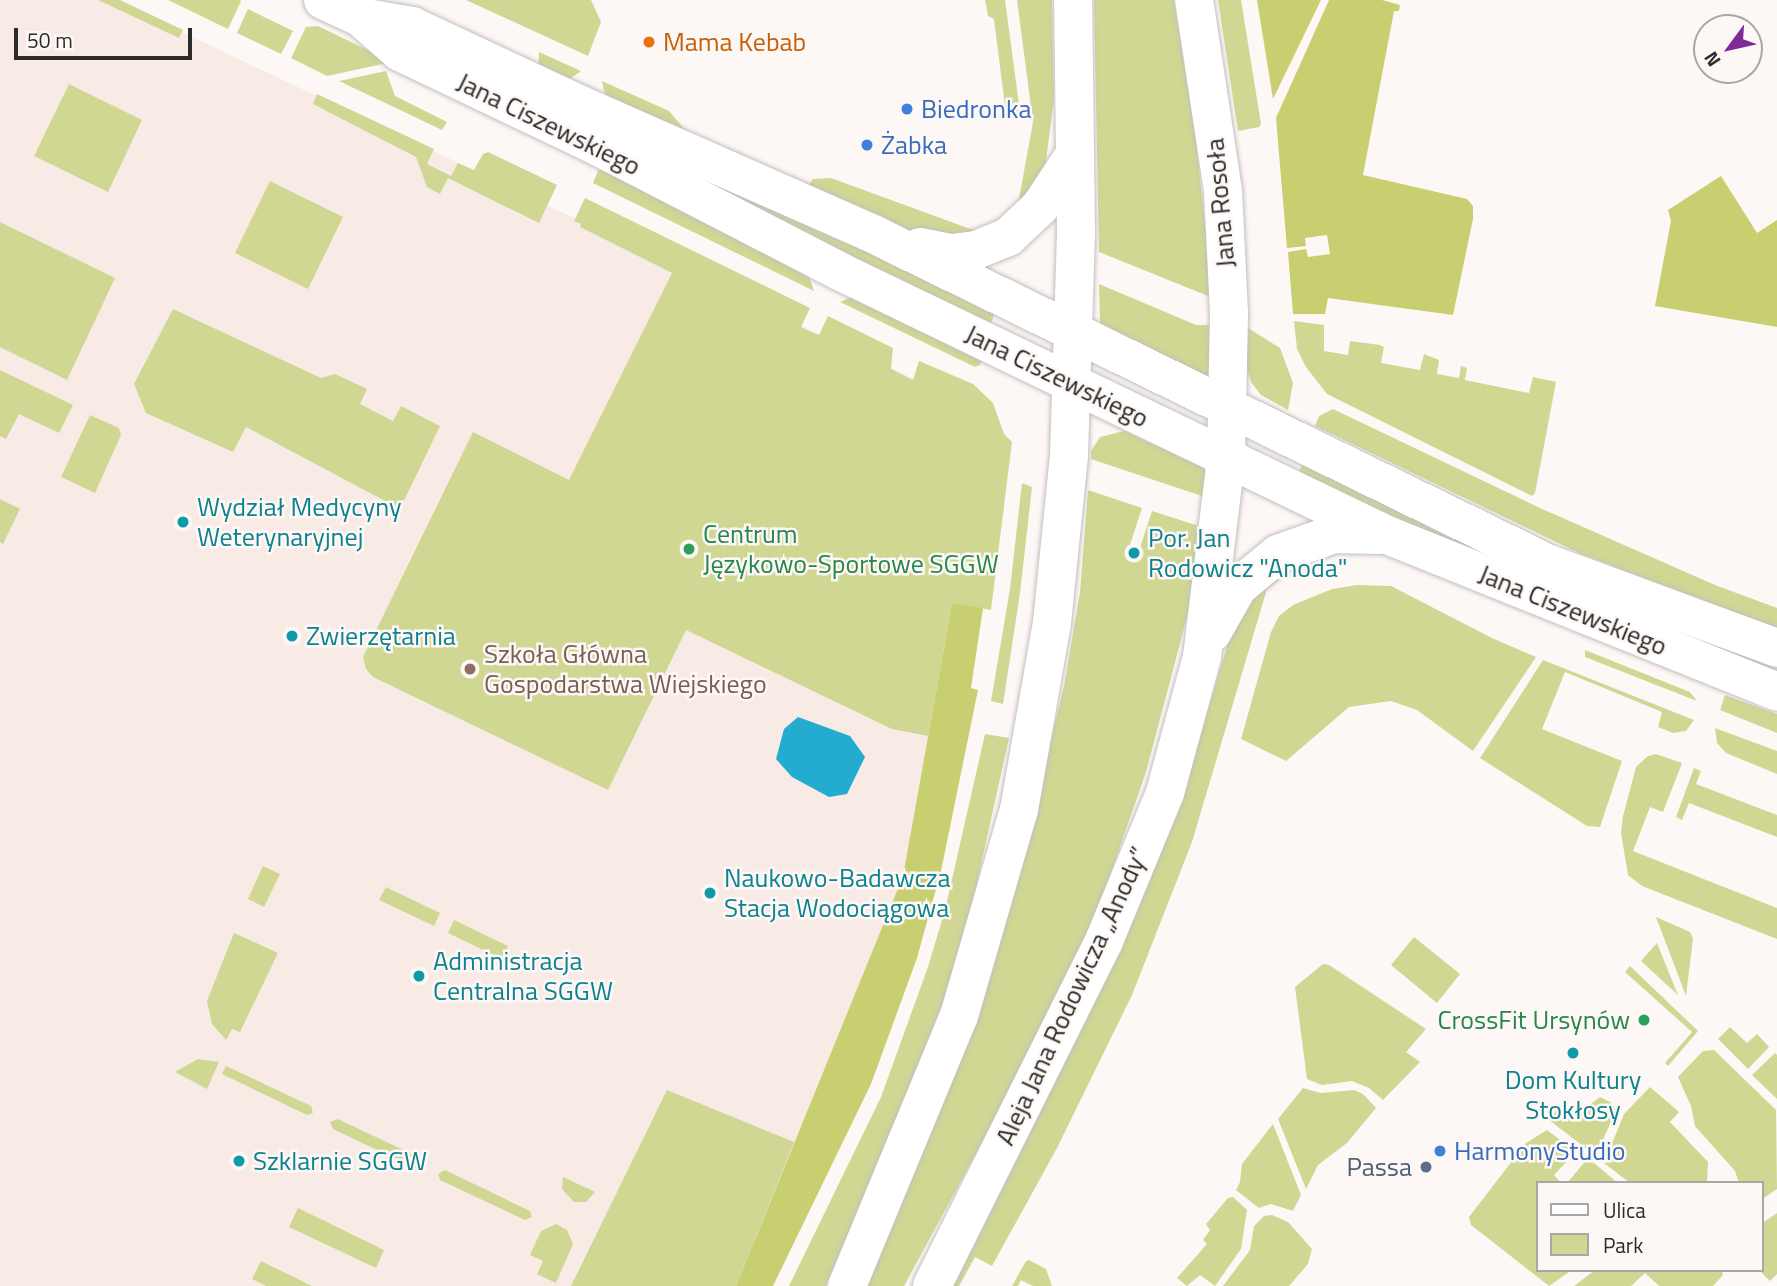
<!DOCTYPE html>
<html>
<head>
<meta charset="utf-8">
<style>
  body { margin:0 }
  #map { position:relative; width:1777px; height:1286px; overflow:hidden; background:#fdf8f6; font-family:"Titillium Web",sans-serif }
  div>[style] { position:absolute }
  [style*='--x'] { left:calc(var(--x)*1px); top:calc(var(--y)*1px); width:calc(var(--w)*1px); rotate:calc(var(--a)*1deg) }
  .built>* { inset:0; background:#f8ebe6 }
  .green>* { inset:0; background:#d0d793 }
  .forest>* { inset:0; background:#c7cf70 }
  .water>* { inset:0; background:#24abd0 }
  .roads { filter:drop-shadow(0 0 2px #c3bfbd) drop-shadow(0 0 2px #c3bfbd) }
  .secondary>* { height:38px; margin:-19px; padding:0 19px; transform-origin:19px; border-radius:19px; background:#fff }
  .dots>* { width:19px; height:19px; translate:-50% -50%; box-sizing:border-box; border:4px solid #fdf8f6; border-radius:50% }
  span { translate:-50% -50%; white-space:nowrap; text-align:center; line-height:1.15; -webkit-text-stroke:5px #fdf8f6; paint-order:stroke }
  .food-label { font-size:26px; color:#c56008 }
  .left { translate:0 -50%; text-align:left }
  .shop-label { font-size:26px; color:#366cbe }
  .street-label { font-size:26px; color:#2c2b2a }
  .culture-label { font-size:26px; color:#0d838f }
  .leisure-label { font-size:26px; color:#27864d }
  .right { translate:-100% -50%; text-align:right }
  .education-label { font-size:26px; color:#785e54 }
  .service-label { font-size:26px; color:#4e5e75 }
  .legend { position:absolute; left:1536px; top:1181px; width:228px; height:91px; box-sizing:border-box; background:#fdf8f6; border:2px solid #a9a6a4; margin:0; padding:9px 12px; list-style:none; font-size:21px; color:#2c2b2a }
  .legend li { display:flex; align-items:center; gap:14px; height:35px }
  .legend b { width:35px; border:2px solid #a9a6a4 }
  .north { position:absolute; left:1693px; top:14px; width:70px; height:70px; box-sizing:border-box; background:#fdf8f6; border:2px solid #a9a6a4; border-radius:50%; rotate:237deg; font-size:19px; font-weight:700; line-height:28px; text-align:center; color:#2c2b2a }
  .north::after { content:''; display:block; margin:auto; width:24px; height:32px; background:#7e2998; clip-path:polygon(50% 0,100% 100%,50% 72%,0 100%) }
  .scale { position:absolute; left:14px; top:28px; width:178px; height:32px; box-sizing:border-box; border:4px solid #2c2b2a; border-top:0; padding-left:9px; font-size:21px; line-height:24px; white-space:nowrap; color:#2c2b2a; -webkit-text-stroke:5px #fdf8f6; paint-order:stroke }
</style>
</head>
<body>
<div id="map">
  <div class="built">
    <i style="clip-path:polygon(0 0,114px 0,965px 403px,971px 495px,903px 876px,736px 1286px,0 1286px)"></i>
  </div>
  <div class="green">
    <i style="clip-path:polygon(98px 0,120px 0,183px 30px,179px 38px)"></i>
    <i style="clip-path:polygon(168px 0,240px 0,241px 1px,228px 29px)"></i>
    <i style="clip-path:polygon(466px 0,591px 0,601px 22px,588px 56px)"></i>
    <i style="clip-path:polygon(985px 0,1005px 0,1020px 112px,1006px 114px,994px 19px,988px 16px)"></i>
    <i style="clip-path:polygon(1017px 0,1052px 0,1054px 99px,1045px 168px,1017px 210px,1033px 122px)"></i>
    <i style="clip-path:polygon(1094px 0,1174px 0,1195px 132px,1213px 298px,1099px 252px)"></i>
    <i style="clip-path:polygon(1218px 0,1241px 0,1261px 124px,1259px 127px,1238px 131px)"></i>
    <i style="clip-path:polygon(248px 9px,293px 31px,281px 54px,237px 33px)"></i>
    <i style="clip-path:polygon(318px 26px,388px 60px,387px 63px,327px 76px,291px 58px,306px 27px)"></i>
    <i style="clip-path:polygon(539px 52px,581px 71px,567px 81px,538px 72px)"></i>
    <i style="clip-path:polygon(386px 71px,395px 96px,447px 122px,442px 130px,339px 81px)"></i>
    <i style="clip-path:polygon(602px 81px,669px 111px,686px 131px,606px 99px)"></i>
    <i style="clip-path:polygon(69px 84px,142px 120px,108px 192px,34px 156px)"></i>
    <i style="clip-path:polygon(317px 94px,434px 149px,427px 164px,451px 176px,458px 163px,474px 170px,483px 154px,488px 152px,557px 185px,539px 223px,448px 178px,440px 194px,427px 187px,416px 157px,313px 104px)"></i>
    <i style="clip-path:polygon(603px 168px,807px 270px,814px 291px,593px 183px,598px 171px)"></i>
    <i style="clip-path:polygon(704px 177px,997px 307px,989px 329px,701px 185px)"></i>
    <i style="clip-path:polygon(831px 178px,984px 234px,932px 240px,805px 190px,813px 179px)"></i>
    <i style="clip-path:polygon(270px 181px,343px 217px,308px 289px,235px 253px)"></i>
    <i style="clip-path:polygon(585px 198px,810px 308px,801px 327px,809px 331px,819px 335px,828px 316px,893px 348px,891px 369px,913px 380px,919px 361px,973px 384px,993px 403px,1004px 434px,1012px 442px,991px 610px,952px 603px,928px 736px,892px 729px,686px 630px,608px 790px,373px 677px,366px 669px,363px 657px,473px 432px,569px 480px,672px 273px,580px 227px,581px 224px,574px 221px)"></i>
    <i style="clip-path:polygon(0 222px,115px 278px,67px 380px,0 347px)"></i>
    <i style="clip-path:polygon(1099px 284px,1196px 325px,1215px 325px,1213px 380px,1100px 323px)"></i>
    <i style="clip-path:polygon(852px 297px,984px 356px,980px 365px,975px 367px,840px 302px)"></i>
    <i style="clip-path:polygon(173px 309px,321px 378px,335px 374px,367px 389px,360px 404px,393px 421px,401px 406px,440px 426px,400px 509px,246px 427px,233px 452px,146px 413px,134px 384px)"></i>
    <i style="clip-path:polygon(1294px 321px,1324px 325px,1324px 351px,1348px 355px,1350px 341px,1380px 345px,1384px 347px,1381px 363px,1420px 370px,1424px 354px,1439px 360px,1437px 374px,1459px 378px,1461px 366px,1467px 368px,1465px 380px,1529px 393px,1533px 377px,1556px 382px,1535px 493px,1532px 496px,1327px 394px,1306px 367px,1297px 349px)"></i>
    <i style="clip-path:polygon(1248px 328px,1280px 348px,1293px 383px,1288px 410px,1261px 395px,1251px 382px,1245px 364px)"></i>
    <i style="clip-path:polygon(0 370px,73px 405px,59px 433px,19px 414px,6px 439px,0 436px)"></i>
    <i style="clip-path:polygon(1333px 409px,1540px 508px,1715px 585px,1777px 608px,1777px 629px,1579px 553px,1315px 426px,1319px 416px)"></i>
    <i style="clip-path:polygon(90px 415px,119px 428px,121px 435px,95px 493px,61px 477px)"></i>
    <i style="clip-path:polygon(1124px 431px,1207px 469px,1205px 497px,1091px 459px,1091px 451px,1100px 437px)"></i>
    <i style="clip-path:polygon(1302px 465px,1575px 587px,1458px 547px,1299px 472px)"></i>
    <i style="clip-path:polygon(1022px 483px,1032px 487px,1020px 593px,1003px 704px,991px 701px,1010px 589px)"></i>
    <i style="clip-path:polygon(1088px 490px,1142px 508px,1126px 557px,1136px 560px,1152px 511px,1202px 527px,1187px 617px,1146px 772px,1104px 893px,1075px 960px,1039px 1037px,904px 1286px,865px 1286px,1029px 832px,1064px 686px,1080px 592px)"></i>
    <i style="clip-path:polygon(0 499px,20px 509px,3px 544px,0 542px)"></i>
    <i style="clip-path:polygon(1278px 573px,1279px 580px,1267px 589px,1192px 842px,1132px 995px,1057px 1148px,992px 1266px,975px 1257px,959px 1286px,941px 1286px,1126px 928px,1177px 814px,1236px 616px)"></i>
    <i style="clip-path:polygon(1357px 585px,1391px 586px,1492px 638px,1536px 657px,1473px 751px,1417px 710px,1391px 701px,1349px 707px,1286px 761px,1241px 739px,1271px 632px,1279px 616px,1293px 605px,1332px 589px)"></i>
    <i style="clip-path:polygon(1585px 650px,1690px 692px,1697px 701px,1585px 657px)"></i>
    <i style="clip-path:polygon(1543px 660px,1694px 720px,1686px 731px,1673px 733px,1658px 727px,1662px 712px,1565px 672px,1542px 729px,1622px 761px,1600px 827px,1587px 826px,1480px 758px)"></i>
    <i style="clip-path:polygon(1725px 695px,1777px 714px,1777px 733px,1720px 710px)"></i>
    <i style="clip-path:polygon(1715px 728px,1777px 751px,1777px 774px,1726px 753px,1717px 743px)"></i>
    <i style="clip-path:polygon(985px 734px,1009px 738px,969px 919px,944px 999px,868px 1194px,826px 1286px,789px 1286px,881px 1097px,928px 967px,945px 910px)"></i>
    <i style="clip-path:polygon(1656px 754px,1682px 763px,1663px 812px,1650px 807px,1633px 851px,1777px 908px,1777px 939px,1642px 886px,1628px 875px,1621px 833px,1623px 816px,1636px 767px,1648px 756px)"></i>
    <i style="clip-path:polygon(1694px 768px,1701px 771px,1696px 784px,1777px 815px,1777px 837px,1689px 803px,1682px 820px,1676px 817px)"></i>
    <i style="clip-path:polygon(263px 866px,280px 874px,264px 907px,248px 899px)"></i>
    <i style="clip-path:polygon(386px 887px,440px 913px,434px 926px,379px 900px)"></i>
    <i style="clip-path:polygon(1656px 917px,1690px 932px,1693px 938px,1686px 996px)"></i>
    <i style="clip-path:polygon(454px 920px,508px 946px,502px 959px,448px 933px)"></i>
    <i style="clip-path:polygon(234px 933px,278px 953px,240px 1032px,232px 1029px,226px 1040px,212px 1024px,207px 1001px)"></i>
    <i style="clip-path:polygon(1414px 937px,1460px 974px,1437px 1003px,1391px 965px)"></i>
    <i style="clip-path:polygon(1657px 943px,1678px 995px,1641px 961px)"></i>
    <i style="clip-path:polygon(1323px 964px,1329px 965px,1426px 1029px,1406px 1052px,1420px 1062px,1383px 1100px,1369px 1088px,1352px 1081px,1322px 1085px,1307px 1079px,1295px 987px)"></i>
    <i style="clip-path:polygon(1630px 966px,1698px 1031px,1668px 1066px,1665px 1063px,1692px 1032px,1625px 972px)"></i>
    <i style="clip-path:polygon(1730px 1027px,1747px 1043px,1757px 1034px,1769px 1047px,1748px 1069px,1718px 1039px)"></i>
    <i style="clip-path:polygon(1714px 1050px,1776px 1110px,1777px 1189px,1761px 1200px,1761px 1183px,1739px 1183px,1735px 1171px,1695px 1126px,1691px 1106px,1678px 1077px,1703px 1051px)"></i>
    <i style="clip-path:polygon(1775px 1053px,1777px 1055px,1777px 1099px,1752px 1075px)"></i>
    <i style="clip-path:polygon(198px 1059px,219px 1062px,207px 1089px,175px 1072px)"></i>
    <i style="clip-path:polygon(226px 1066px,311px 1106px,313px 1113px,307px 1115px,222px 1074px)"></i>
    <i style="clip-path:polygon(1650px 1087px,1679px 1112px,1670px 1122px,1708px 1162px,1707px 1183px,1630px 1183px,1604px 1163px,1624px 1114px)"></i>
    <i style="clip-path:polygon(1303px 1088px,1321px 1093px,1354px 1090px,1363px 1094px,1376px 1108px,1347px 1143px,1318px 1165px,1306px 1189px,1278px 1119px)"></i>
    <i style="clip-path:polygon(667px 1090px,794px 1142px,736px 1286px,571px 1286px)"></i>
    <i style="clip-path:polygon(1600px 1097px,1610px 1102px,1616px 1110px,1599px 1149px,1592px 1153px,1549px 1120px,1559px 1107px,1566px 1112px,1577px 1114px)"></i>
    <i style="clip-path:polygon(338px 1119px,420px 1158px,422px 1165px,415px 1168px,333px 1129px,330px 1122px)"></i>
    <i style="clip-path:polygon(1273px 1124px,1301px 1195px,1293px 1211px,1271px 1204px,1259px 1208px,1236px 1190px,1240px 1182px,1242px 1164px)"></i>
    <i style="clip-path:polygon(1547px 1130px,1576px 1152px,1554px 1175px,1561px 1183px,1537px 1183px,1537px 1270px,1572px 1270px,1549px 1286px,1471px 1225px,1469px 1217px,1526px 1143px)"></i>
    <i style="clip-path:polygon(1588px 1158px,1618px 1183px,1567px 1183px)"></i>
    <i style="clip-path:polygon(445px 1170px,530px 1211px,532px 1217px,525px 1220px,440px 1180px,438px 1174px)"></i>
    <i style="clip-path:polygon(563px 1177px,595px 1192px,586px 1202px,574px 1202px,562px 1189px)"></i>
    <i style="clip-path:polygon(1233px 1197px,1247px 1210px,1241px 1249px,1215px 1286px,1200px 1275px,1187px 1286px,1177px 1278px,1207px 1244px,1203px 1240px,1210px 1230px,1206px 1224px,1228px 1198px)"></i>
    <i style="clip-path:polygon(298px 1208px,384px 1250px,376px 1268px,289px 1227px)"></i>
    <i style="clip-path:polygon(1777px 1213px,1777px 1274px,1770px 1281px,1759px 1270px,1761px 1270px,1761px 1224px)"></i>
    <i style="clip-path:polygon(1272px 1215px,1288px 1222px,1312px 1249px,1308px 1264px,1289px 1286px,1223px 1286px,1250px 1250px,1254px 1226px,1264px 1216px)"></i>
    <i style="clip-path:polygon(556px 1224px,567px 1230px,573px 1244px,556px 1283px,537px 1274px,543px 1261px,530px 1255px,541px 1231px)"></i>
    <i style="clip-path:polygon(1029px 1260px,1046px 1269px,1052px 1286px,1033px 1286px,1021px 1280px,1018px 1286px,1012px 1286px,1026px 1261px)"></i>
    <i style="clip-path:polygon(261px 1261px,312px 1286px,266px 1286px,252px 1279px)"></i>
    <i style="clip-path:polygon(1595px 1270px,1722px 1270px,1723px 1275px,1713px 1286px,1659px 1286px,1645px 1273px,1631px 1286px,1574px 1286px)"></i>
  </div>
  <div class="forest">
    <i style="clip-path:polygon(1257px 0,1321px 0,1273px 99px)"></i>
    <i style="clip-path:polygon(1329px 0,1382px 0,1400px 5px,1399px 11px,1394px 11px,1363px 175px,1467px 199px,1473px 206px,1473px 219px,1453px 315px,1328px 298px,1325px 314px,1293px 314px,1288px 252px,1306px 249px,1308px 257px,1330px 254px,1327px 235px,1305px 238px,1306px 246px,1287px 248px,1276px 118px)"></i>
    <i style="clip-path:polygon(1721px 176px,1757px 233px,1777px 220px,1777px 327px,1655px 306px,1671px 221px,1668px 210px)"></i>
    <i style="clip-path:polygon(952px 603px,983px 608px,971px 688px,978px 690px,941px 871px,917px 958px,871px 1084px,773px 1286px,736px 1286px,903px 876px)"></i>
  </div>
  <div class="water">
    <i style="clip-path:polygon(798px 717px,850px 736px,865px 757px,847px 794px,829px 797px,792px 777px,776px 759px,784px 729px)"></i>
  </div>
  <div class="roads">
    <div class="secondary">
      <i style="--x:323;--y:0;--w:41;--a:24.7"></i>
      <i style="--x:360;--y:17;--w:53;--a:9.8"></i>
      <i style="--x:412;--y:26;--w:187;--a:25.1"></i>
      <i style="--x:581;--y:105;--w:317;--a:23.8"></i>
      <i style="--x:871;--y:233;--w:754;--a:26.02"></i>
      <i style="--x:1549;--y:564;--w:243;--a:20.2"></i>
      <i style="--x:360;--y:17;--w:53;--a:41.2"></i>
      <i style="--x:400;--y:52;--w:218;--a:25.5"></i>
      <i style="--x:597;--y:146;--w:272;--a:27.3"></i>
      <i style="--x:839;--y:271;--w:608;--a:25.72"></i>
      <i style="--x:1387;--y:535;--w:420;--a:21.9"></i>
      <i style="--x:920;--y:247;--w:33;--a:11"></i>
      <i style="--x:952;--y:253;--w:24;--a:-7"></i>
      <i style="--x:976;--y:250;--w:35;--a:-22"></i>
      <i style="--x:1008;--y:237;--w:44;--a:-43.2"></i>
      <i style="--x:1040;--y:207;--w:64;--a:-56.6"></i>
      <i style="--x:1212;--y:633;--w:53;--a:-60.5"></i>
      <i style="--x:1238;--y:587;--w:52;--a:-39.5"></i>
      <i style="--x:1278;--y:554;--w:59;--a:-19.7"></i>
      <i style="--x:1334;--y:534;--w:44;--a:1.3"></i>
      <i style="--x:847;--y:1286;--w:292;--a:-67.5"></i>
      <i style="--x:959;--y:1016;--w:215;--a:-73.8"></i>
      <i style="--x:1019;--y:810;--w:190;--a:-80"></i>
      <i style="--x:1052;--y:623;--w:168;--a:-84.2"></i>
      <i style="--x:1069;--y:456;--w:222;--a:-88.2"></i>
      <i style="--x:1076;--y:234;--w:234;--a:-90.7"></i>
      <i style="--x:932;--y:1286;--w:385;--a:-63.5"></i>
      <i style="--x:1104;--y:941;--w:160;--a:-67.6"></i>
      <i style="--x:1165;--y:793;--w:141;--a:-74.8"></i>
      <i style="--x:1202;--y:657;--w:200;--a:-83.1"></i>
      <i style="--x:1226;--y:458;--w:145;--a:-88.8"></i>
      <i style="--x:1229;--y:313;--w:122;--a:-92.8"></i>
      <i style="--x:1223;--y:191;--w:193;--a:-98.6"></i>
    </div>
  </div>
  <div class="dots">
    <i style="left:649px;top:42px;background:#e8710a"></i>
    <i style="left:907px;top:109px;background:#3f7fe0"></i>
    <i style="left:867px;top:145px;background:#3f7fe0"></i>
    <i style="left:183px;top:522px;background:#0f9aa8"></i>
    <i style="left:689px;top:549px;background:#2e9e5b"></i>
    <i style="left:1134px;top:553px;background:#0f9aa8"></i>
    <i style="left:292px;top:636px;background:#0f9aa8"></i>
    <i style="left:470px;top:669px;background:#8d6e63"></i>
    <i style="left:710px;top:893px;background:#0f9aa8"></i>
    <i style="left:419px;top:976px;background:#0f9aa8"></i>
    <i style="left:1644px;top:1020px;background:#2e9e5b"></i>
    <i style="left:1573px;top:1053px;background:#0f9aa8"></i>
    <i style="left:1440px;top:1151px;background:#3f7fe0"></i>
    <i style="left:239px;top:1161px;background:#0f9aa8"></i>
    <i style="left:1426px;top:1167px;background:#5c6f8a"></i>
  </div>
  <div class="food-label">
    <span class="left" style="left:663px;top:42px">Mama Kebab</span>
  </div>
  <div class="shop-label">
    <span class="left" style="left:921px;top:109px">Biedronka</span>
    <span class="left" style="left:881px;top:145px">Żabka</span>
    <span class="left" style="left:1454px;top:1151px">HarmonyStudio</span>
  </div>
  <div class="street-label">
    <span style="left:549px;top:124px;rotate:26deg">Jana Ciszewskiego</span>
    <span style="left:1220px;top:203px;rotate:-95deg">Jana Rosoła</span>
    <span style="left:1057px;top:376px;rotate:26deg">Jana Ciszewskiego</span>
    <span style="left:1573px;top:610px;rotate:22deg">Jana Ciszewskiego</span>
    <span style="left:1072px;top:996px;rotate:-65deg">Aleja Jana Rodowicza „Anody”</span>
  </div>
  <div class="culture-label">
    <span class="left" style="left:197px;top:522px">Wydział Medycyny<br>Weterynaryjnej</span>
    <span class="left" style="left:1148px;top:553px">Por. Jan<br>Rodowicz "Anoda"</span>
    <span class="left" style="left:306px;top:636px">Zwierzętarnia</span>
    <span class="left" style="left:724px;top:893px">Naukowo-Badawcza<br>Stacja Wodociągowa</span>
    <span class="left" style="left:433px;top:976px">Administracja<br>Centralna SGGW</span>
    <span style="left:1573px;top:1095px">Dom Kultury<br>Stokłosy</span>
    <span class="left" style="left:253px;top:1161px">Szklarnie SGGW</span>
  </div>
  <div class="leisure-label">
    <span class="left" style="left:703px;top:549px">Centrum<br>Językowo-Sportowe SGGW</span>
    <span class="right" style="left:1630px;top:1020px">CrossFit Ursynów</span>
  </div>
  <div class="education-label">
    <span class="left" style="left:484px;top:669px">Szkoła Główna<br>Gospodarstwa Wiejskiego</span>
  </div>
  <div class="service-label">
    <span class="right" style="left:1412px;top:1167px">Passa</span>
  </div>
  <ul class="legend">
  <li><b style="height:9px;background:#fff"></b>Ulica</li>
  <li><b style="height:19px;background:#d0d793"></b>Park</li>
  </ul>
  <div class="north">N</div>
  <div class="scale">50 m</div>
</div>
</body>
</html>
